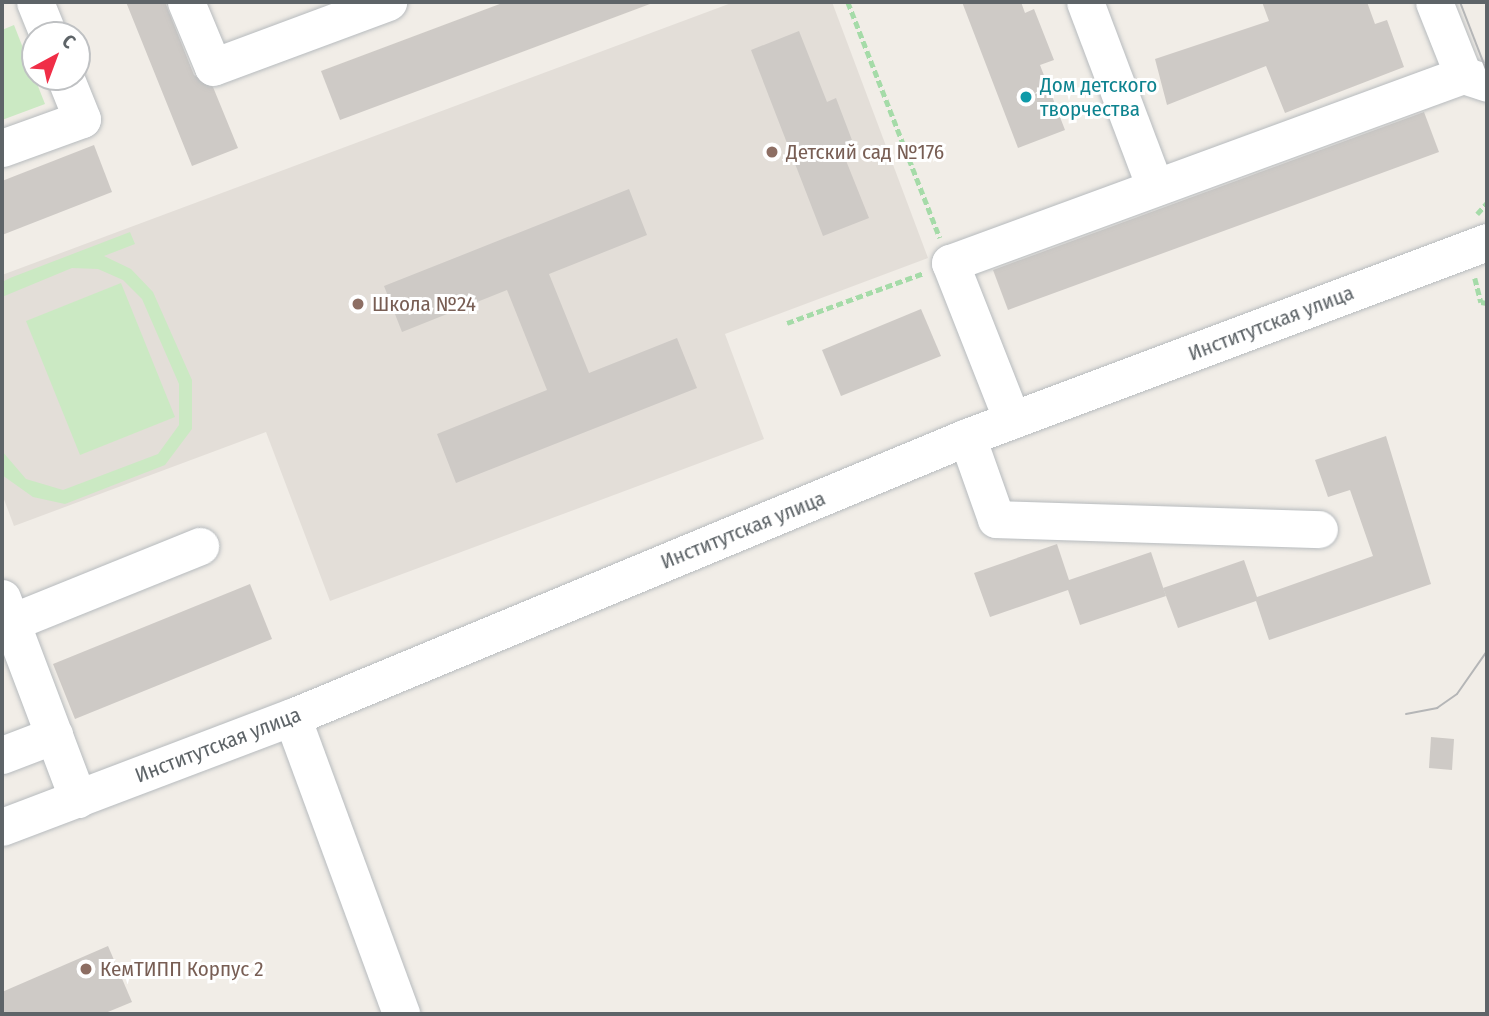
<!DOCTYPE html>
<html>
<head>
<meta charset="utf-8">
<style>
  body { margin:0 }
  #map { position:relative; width:1489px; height:1016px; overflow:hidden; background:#f1ede7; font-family:"Fira Sans Condensed",sans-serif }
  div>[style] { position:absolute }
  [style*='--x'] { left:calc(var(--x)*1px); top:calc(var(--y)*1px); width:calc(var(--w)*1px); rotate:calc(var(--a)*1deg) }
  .education>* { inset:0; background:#e3ded8 }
  .green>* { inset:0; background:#cbe9c3 }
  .building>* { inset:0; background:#cecac6 }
  .path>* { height:4.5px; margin-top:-2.25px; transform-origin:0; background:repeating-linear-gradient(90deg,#a5dba8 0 7px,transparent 0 10.5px) }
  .roads { filter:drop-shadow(0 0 2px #b7bbbe) drop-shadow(0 0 2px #b7bbbe) }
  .minor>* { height:37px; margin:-18.5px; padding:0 18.5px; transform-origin:18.5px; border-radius:18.5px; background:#fff }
  .tram>* { height:2px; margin:-1px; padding:0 1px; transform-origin:1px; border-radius:1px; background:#b5b6b7 }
  .dots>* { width:19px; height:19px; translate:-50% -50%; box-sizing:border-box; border:4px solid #fff; border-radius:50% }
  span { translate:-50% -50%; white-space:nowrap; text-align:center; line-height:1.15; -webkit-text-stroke:6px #fff; paint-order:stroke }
  .culture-label { font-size:21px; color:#0d838f }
  .left { translate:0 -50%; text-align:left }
  .education-label { font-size:21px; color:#785e54 }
  .street-label { font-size:21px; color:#5e6468 }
  .frame { position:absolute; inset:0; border:4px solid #5e6468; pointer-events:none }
  .north { position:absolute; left:21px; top:21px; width:70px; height:70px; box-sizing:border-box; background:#fff; border:2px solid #bfc1c3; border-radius:50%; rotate:41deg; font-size:19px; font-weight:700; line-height:28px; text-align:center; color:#5e6468 }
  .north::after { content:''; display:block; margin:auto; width:24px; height:32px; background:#f02e47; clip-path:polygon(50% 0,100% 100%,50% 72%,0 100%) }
</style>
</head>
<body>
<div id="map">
  <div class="education">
    <i style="clip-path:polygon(734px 2px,832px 2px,928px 258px,725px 334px,764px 439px,330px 601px,266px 432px,14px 526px,2px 494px,2px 275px)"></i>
  </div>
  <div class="green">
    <i style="clip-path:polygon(14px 25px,45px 104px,2px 120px,2px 30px)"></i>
    <i style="clip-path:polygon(130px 232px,135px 244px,104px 256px,131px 269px,153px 292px,192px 380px,192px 429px,165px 465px,65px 504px,33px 497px,2px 475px,2px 451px,26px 479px,63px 490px,158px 454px,179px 425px,179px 384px,142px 299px,123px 280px,98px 269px,72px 268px,2px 297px,2px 282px,10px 278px)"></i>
    <i style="clip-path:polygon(121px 283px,175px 417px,80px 455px,26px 321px)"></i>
  </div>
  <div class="building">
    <i style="clip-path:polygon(126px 2px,165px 2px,194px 75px,213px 87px,238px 148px,192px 166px)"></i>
    <i style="clip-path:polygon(505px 2px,650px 4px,340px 120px,321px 71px)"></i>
    <i style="clip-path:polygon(962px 2px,1021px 2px,1025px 13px,1034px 9px,1054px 60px,1040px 65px,1065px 130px,1018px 148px)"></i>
    <i style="clip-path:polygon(1262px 2px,1367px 2px,1375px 24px,1387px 20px,1404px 67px,1285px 113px,1266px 66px,1167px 105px,1155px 59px,1269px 21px)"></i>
    <i style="clip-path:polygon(799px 31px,827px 102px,836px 98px,855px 148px,843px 153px,869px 218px,823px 236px,751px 50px)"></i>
    <i style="clip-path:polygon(1424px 112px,1439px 152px,1008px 310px,993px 270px)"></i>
    <i style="clip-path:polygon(94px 145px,112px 192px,2px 235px,2px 181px)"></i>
    <i style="clip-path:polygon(629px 189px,647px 235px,549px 274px,589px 373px,677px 338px,697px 388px,456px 483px,437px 434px,547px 390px,507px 290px,402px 332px,384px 286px)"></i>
    <i style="clip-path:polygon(921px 309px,941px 356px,841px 396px,822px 350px)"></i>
    <i style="clip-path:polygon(1386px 436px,1431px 584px,1269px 640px,1256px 601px,1178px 628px,1163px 588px,1244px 560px,1257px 597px,1373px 556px,1350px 490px,1328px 497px,1315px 460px)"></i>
    <i style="clip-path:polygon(1057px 544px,1069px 580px,1151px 552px,1166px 596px,1080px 625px,1068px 590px,990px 617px,974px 573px)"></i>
    <i style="clip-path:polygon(250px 584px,272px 639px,75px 719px,53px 664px)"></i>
    <i style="clip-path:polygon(1431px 737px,1454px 739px,1452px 770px,1429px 768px)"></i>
    <i style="clip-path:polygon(108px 946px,132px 1002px,103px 1014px,2px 1014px,2px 992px)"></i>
  </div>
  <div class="path">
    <i style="--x:848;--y:2;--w:253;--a:68.7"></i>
    <i style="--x:1477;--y:214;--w:15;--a:-48"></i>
    <i style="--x:1475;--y:278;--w:25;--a:76"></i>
    <i style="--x:1481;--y:302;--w:6;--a:9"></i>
    <i style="--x:787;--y:323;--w:146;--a:-20.1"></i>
  </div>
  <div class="roads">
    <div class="minor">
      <i style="--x:35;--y:2;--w:35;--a:68"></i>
      <i style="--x:186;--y:2;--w:70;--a:67.4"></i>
      <i style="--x:213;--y:67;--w:187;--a:-20.4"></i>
      <i style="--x:1085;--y:2;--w:198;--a:69.3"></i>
      <i style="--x:1434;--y:2;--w:79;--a:68.3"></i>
      <i style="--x:2;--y:148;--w:85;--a:-19.9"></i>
      <i style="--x:82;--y:119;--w:45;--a:-112"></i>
      <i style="--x:1012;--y:420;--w:169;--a:-111.5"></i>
      <i style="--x:950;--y:263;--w:546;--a:-20.13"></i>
      <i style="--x:1463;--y:75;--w:25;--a:18"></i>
      <i style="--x:967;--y:437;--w:87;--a:70.5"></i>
      <i style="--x:996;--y:519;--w:323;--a:1.8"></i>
      <i style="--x:2;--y:598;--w:215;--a:69.3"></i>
      <i style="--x:12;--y:622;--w:203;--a:-22"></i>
      <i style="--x:292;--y:717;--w:316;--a:69.8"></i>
      <i style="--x:2;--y:755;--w:56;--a:-21"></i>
      <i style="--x:2;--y:827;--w:310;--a:-20.8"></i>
      <i style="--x:292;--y:717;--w:731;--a:-22.53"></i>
      <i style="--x:967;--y:437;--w:555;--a:-20.56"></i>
    </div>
  </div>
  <div class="tram">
    <i style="--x:1460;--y:2;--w:75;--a:68.9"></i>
    <i style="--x:1406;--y:714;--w:32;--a:-11"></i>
    <i style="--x:1437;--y:708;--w:24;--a:-35"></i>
    <i style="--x:1457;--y:694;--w:52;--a:-55.1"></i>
  </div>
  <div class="dots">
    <i style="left:1026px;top:97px;background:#0f9aa8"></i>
    <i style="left:772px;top:152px;background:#8d6e63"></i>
    <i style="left:358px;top:304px;background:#8d6e63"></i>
    <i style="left:86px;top:969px;background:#8d6e63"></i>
  </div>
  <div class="culture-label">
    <span class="left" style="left:1040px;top:97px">Дом детского<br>творчества</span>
  </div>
  <div class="education-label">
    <span class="left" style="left:786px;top:152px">Детский сад №176</span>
    <span class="left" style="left:372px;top:304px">Школа №24</span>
    <span class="left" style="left:100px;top:969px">КемТИПП Корпус 2</span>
  </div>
  <div class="street-label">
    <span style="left:1271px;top:323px;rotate:-21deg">Институтская улица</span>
    <span style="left:743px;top:530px;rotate:-22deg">Институтская улица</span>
    <span style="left:218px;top:745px;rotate:-21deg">Институтская улица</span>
  </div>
  <div class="frame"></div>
  <div class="north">С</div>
</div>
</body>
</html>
